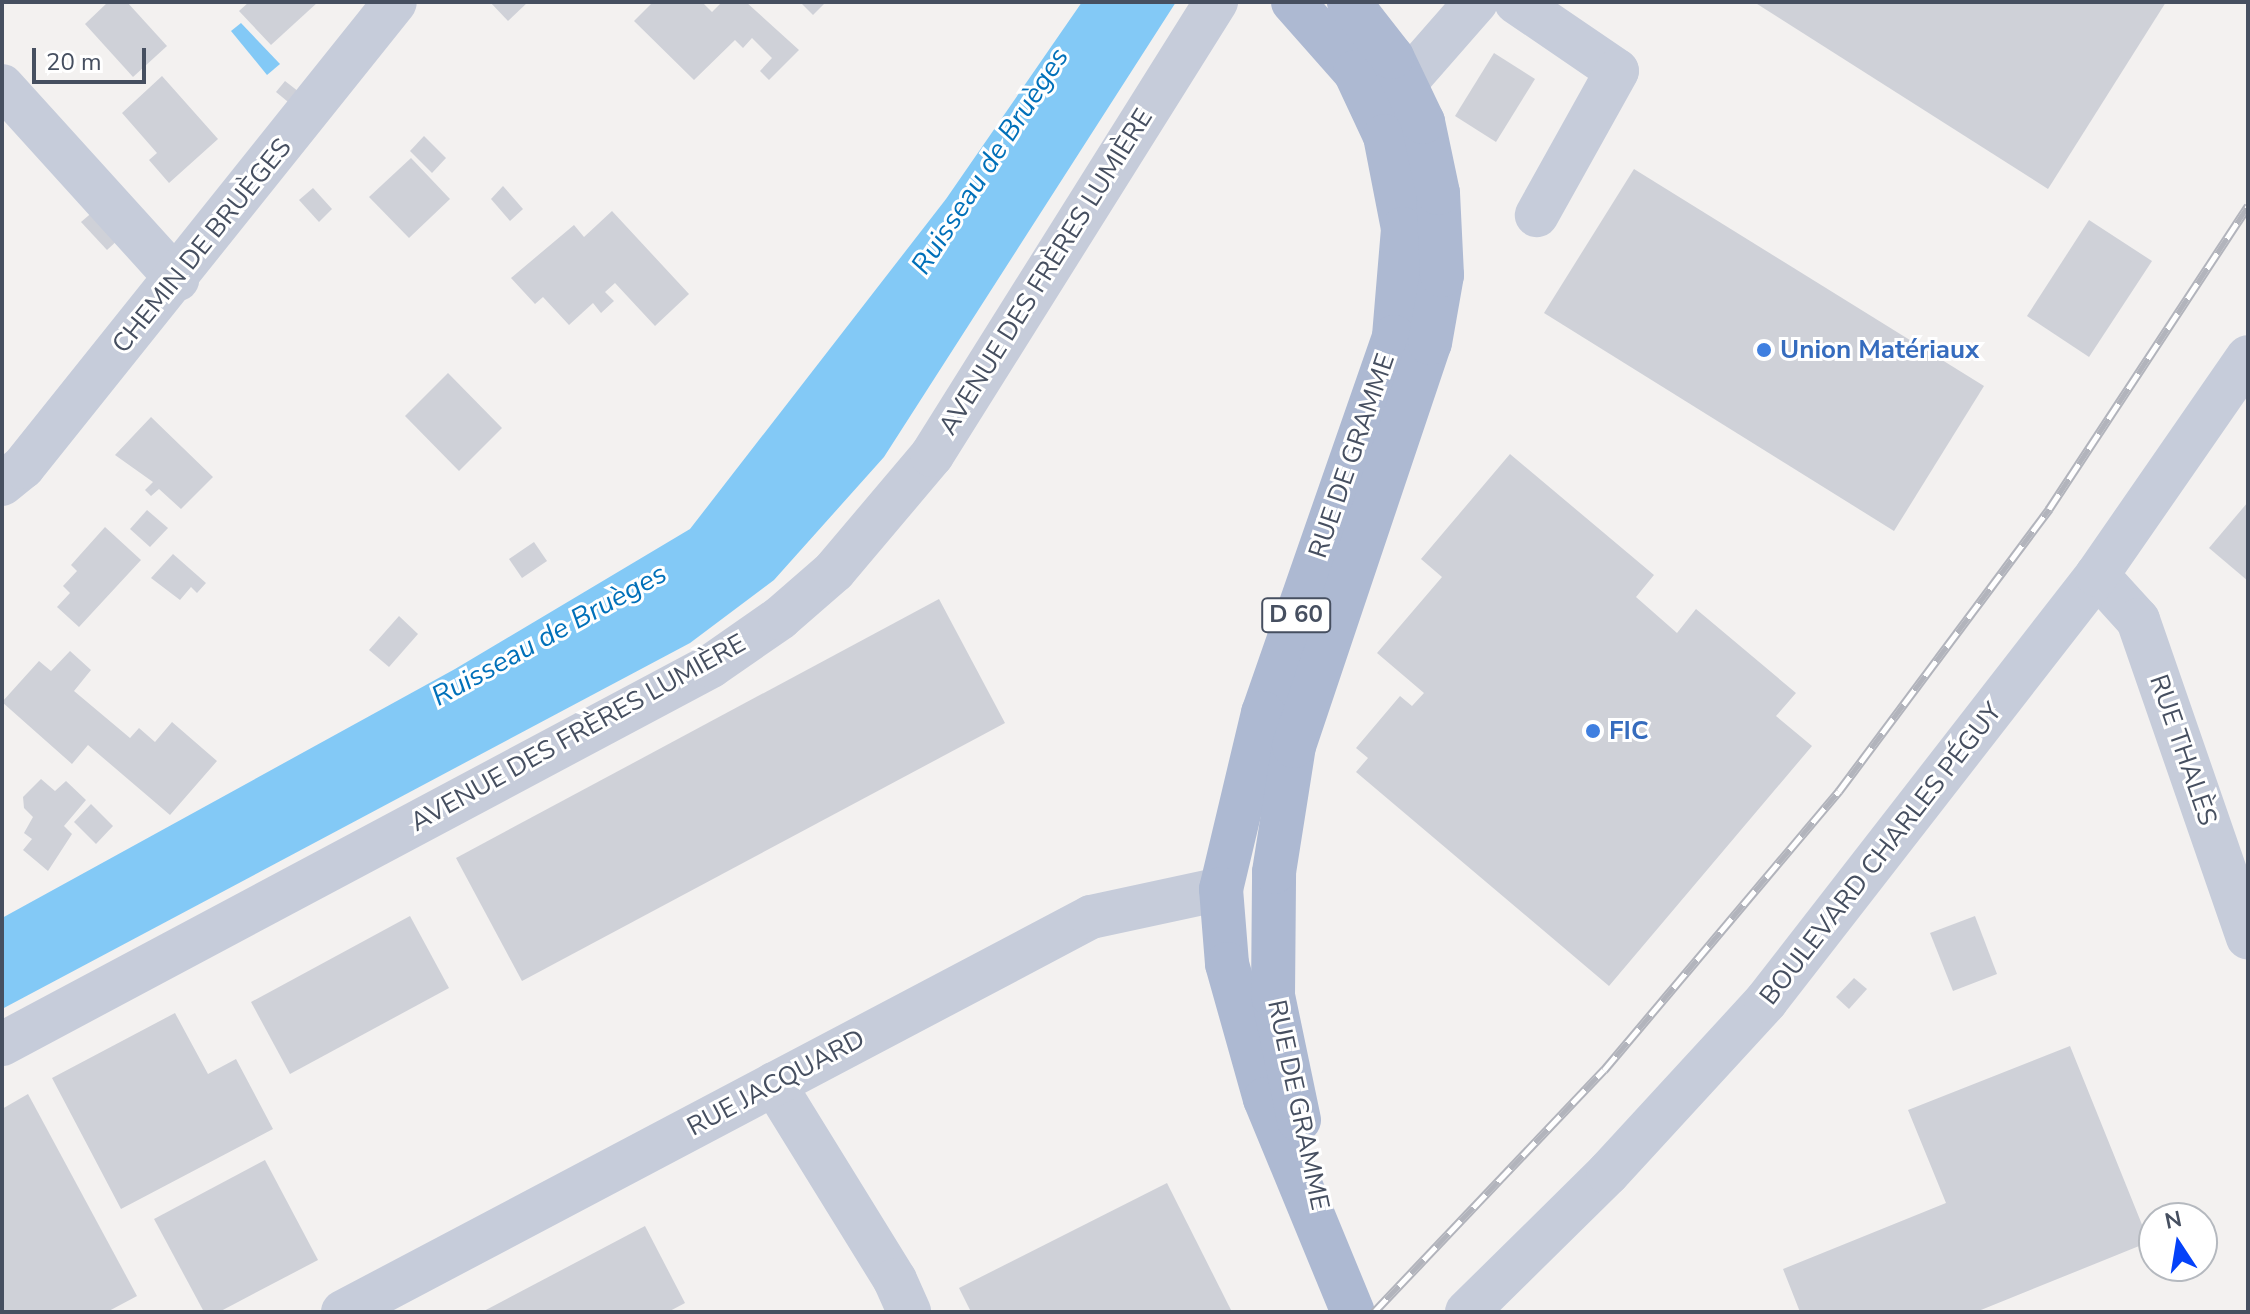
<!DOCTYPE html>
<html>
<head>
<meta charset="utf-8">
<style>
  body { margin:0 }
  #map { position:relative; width:2250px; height:1314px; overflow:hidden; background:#f3f1f0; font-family:"Nunito Sans",sans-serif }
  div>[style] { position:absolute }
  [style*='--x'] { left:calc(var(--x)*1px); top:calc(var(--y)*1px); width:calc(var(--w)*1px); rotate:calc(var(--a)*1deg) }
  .water>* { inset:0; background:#83c9f6 }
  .building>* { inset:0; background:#cfd1d8 }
  .minor>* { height:44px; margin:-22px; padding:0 22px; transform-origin:22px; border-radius:22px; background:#c6ccda }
  .major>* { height:44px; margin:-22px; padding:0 22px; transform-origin:22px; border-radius:22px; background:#adb9d2 }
  .rail>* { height:9px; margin-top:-4.5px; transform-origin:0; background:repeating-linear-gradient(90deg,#fff 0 18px,#b2b4bc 0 36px); box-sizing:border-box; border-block:2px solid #b2b4bc }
  .dots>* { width:22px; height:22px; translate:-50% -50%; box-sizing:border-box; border:4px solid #fff; border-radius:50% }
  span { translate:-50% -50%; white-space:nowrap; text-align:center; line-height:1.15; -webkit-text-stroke:6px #fff; paint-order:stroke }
  .shield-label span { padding:2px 6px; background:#fff; border:2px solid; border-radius:6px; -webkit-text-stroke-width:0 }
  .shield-label { font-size:24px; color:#464f60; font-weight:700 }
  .street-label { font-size:26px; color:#464f60 }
  .shop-label { font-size:26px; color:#366cbe; font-weight:700 }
  .left { translate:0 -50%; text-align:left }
  .water-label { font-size:28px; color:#0070b9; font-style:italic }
  .frame { position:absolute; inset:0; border:4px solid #464f60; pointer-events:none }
  .north { position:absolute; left:2138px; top:1202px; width:80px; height:80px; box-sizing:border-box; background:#fff; border:2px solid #b5b9bf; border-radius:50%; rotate:348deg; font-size:22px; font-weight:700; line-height:32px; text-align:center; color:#464f60 }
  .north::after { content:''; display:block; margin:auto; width:28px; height:36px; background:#0542f9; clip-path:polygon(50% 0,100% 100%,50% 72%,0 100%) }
  .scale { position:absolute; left:32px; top:48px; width:114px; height:36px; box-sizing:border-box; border:4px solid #464f60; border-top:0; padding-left:10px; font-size:24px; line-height:28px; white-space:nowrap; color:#464f60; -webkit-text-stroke:6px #fff; paint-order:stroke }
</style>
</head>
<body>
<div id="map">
  <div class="water">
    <i style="clip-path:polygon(1082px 2px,1176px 2px,884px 457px,774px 580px,690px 643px,2px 1009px,2px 918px,455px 669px,690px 529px,946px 199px)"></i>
    <i style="clip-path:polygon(241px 23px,280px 64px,267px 75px,231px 31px)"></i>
  </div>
  <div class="building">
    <i style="clip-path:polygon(108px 2px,127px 2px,167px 46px,133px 77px,85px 24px)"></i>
    <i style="clip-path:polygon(249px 2px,318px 2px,271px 45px,239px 11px)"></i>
    <i style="clip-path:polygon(490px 2px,528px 2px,508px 21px)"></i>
    <i style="clip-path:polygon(653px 2px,702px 2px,712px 12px,722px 2px,746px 2px,799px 50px,769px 80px,760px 71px,772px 58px,752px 38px,743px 48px,735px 40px,694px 80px,634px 21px)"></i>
    <i style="clip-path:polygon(800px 2px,826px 2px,813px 15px)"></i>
    <i style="clip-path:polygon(1754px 2px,2166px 2px,2048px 189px)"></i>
    <i style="clip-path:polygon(1494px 53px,1535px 79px,1496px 142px,1455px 116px)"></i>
    <i style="clip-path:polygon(162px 76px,218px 139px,169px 183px,149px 160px,157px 153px,122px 113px)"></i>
    <i style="clip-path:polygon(285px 81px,303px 95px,293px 106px,276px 92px)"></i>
    <i style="clip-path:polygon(424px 136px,446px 158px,432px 173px,410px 151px)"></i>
    <i style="clip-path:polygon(411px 158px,450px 199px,409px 238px,369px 197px)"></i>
    <i style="clip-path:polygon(1634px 169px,1984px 386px,1894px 531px,1544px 313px)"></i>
    <i style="clip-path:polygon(503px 186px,523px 209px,510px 221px,491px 199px)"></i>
    <i style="clip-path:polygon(313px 188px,332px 209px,319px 222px,299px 200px)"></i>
    <i style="clip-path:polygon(95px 210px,120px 238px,107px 250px,81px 222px)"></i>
    <i style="clip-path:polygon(612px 211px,689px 294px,655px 326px,615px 283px,605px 292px,614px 301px,601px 313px,593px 303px,569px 325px,543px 297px,535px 304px,511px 278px,574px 225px,584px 237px)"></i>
    <i style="clip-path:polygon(2089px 220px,2152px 261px,2089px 357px,2027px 316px)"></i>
    <i style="clip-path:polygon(448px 373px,502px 428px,459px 471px,405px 416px)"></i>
    <i style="clip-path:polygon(151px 417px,213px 477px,181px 509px,159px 489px,151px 496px,145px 490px,153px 482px,115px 455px)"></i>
    <i style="clip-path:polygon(1510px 454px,1654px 575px,1636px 597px,1677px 633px,1696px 609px,1796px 693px,1776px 716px,1812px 746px,1609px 986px,1356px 772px,1368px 758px,1356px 748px,1400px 696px,1412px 706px,1424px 693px,1377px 653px,1442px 577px,1421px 559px)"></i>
    <i style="clip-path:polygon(2248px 502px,2248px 581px,2209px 548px)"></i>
    <i style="clip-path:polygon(147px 510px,168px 528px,150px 547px,130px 529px)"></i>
    <i style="clip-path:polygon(105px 527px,141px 560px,79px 627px,57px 607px,70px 593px,63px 586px,77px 571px,71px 565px)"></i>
    <i style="clip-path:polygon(534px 542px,547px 561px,522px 578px,509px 559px)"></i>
    <i style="clip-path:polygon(173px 554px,206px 583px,197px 593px,191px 587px,180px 600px,151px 578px)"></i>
    <i style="clip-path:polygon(939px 599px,1005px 723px,522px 981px,456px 858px)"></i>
    <i style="clip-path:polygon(399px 616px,418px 634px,389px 667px,369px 650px)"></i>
    <i style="clip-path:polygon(70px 651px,91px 670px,74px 691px,130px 738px,139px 728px,155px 742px,172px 722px,217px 761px,170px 815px,88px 745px,72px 764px,2px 702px,39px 661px,51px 671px)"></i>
    <i style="clip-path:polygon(41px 779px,55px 791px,66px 781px,86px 800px,64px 826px,72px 834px,48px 871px,23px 850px,32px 839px,24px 833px,33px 817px,24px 808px,23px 797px)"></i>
    <i style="clip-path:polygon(91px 804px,113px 826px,96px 844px,74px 822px)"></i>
    <i style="clip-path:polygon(410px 916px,449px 988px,290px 1074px,251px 1002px)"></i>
    <i style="clip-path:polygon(1975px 916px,1997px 974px,1953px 991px,1930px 933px)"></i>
    <i style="clip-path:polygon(1854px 978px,1867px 989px,1849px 1009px,1836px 997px)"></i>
    <i style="clip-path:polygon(175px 1013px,208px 1074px,236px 1059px,273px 1129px,121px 1209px,52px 1078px)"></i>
    <i style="clip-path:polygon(2070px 1046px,2149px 1242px,1976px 1312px,1800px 1312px,1783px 1269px,1946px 1203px,1908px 1110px)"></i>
    <i style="clip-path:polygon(28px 1094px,137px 1296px,107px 1312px,2px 1312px,2px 1109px)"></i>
    <i style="clip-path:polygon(265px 1160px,318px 1260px,219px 1312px,204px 1312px,154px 1219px)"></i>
    <i style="clip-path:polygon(1167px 1183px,1232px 1312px,971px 1312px,959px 1288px)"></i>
    <i style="clip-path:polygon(645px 1226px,685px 1303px,668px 1312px,482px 1312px)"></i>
  </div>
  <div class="minor">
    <i style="--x:1516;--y:2;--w:122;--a:34.3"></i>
    <i style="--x:1617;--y:71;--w:165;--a:119.1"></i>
    <i style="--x:1405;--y:83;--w:108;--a:-48.8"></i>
    <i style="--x:2;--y:86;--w:261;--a:47.8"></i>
    <i style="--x:2;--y:484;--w:27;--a:-39"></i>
    <i style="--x:23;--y:467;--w:595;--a:-51.34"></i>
    <i style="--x:2097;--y:575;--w:61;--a:47.7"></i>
    <i style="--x:2138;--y:620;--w:336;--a:70.9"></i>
    <i style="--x:2;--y:1044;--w:803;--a:-28.06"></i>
    <i style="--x:711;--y:666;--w:84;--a:-34.8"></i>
    <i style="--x:780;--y:618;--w:72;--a:-41"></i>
    <i style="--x:834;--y:571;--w:152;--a:-49.8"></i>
    <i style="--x:932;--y:455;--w:535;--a:-57.92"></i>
    <i style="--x:774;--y:1084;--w:230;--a:58.3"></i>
    <i style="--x:895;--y:1280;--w:35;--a:66"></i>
    <i style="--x:343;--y:1312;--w:846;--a:-27.84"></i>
    <i style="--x:1091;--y:917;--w:133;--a:-12.2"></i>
    <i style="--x:1467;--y:1312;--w:198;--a:-44.6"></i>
    <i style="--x:1608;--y:1173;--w:234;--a:-47.4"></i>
    <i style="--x:1766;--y:1001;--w:539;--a:-52.15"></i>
    <i style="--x:2097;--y:575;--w:265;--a:-55.3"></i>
  </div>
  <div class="major">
    <i style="--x:1293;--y:2;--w:94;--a:48.5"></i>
    <i style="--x:1355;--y:72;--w:71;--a:64.9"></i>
    <i style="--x:1385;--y:136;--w:95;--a:79"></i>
    <i style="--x:1403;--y:229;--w:108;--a:94.8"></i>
    <i style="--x:1394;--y:337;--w:398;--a:109.2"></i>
    <i style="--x:1263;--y:713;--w:181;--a:103.4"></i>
    <i style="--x:1221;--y:889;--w:75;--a:85.4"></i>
    <i style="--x:1227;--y:964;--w:140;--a:74.3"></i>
    <i style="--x:1265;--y:1099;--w:230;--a:67.6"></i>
    <i style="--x:1299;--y:1120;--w:127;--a:-101.8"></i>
    <i style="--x:1273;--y:996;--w:124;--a:-89.5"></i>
    <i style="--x:1274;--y:872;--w:128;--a:-81"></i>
    <i style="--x:1294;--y:746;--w:425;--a:-71.4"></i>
    <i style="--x:1430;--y:343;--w:69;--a:-80"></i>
    <i style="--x:1442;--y:275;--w:82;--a:-92.8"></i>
    <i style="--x:1438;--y:193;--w:73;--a:-101.9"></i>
    <i style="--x:1423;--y:122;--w:72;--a:-115.5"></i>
    <i style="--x:1392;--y:57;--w:70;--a:-128"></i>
  </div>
  <div class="rail">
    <i style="--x:1374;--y:1312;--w:334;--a:-46.5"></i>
    <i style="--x:1604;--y:1070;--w:365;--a:-49.9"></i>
    <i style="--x:1839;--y:791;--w:352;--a:-53.3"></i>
    <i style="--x:2049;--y:509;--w:363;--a:-56.7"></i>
  </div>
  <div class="dots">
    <i style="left:1764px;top:350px;background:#3f7fe0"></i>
    <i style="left:1593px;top:731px;background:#3f7fe0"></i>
  </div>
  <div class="shield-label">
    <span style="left:1296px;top:615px">D 60</span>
  </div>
  <div class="street-label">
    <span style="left:202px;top:246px;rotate:-51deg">CHEMIN DE BRUÈGES</span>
    <span style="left:1046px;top:272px;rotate:-58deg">AVENUE DES FRÈRES LUMIÈRE</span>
    <span style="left:1352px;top:456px;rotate:-71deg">RUE DE GRAMME</span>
    <span style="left:578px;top:733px;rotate:-29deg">AVENUE DES FRÈRES LUMIÈRE</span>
    <span style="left:2183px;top:750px;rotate:71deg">RUE THALÈS</span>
    <span style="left:1881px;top:854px;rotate:-52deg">BOULEVARD CHARLES PÉGUY</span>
    <span style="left:776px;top:1083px;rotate:-28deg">RUE JACQUARD</span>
    <span style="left:1298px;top:1105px;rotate:78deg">RUE DE GRAMME</span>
  </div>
  <div class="shop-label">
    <span class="left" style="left:1780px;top:350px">Union Matériaux</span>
    <span class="left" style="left:1609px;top:731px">FIC</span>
  </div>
  <div class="water-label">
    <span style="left:990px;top:161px;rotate:-57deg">Ruisseau de Bruèges</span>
    <span style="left:549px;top:635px;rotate:-29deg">Ruisseau de Bruèges</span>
  </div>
  <div class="frame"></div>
  <div class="north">N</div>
  <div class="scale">20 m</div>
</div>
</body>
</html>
